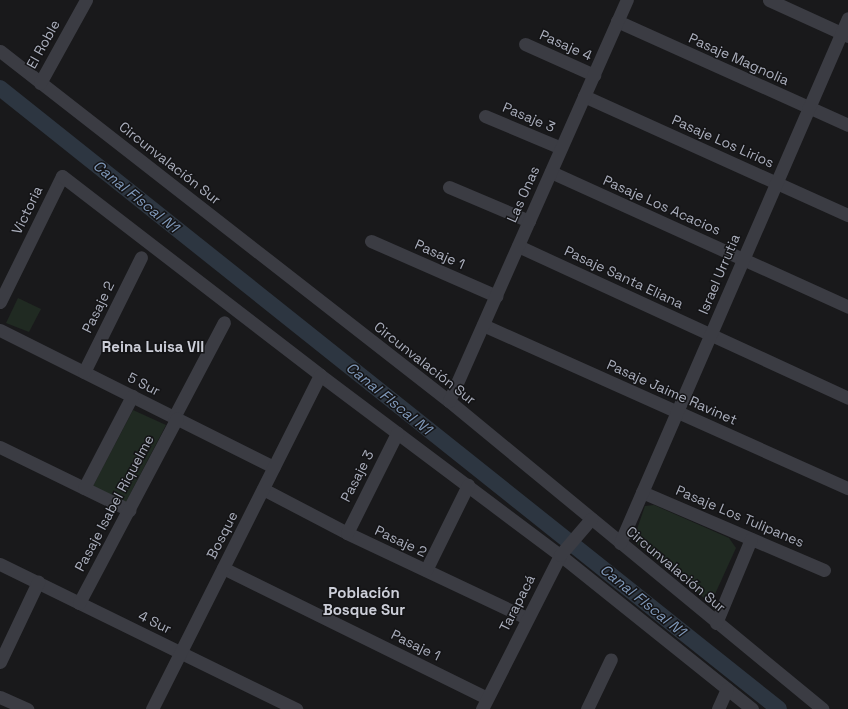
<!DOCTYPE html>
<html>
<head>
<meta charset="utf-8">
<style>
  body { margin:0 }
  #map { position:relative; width:848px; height:709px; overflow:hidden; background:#19191b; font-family:"Space Grotesk",sans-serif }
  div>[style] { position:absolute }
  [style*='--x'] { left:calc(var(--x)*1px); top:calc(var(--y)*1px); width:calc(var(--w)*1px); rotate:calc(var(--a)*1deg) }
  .green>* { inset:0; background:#202a22 }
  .canal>* { height:16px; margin:-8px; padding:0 8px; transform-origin:8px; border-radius:8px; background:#2d3641 }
  .minor>* { height:13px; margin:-6.5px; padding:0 6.5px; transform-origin:6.5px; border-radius:6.5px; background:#3b3c43 }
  span { translate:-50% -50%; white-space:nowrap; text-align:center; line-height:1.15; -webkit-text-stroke:3px #141416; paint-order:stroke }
  .street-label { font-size:14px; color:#aaaebc }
  .water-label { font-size:15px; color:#7f98b9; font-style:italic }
  .neighbourhood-label { font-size:15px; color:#ccced8; font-weight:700 }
</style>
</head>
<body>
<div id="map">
  <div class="green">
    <i style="clip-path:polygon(18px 298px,41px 309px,29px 332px,6px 323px)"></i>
    <i style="clip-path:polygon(133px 410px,166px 425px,126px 502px,93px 486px)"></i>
    <i style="clip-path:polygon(654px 505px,729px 538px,736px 548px,715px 594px,704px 598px,637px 544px,635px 535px,645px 506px)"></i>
  </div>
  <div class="canal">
    <i style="--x:0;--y:88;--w:996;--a:38.56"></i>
  </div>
  <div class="minor">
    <i style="--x:769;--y:0;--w:87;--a:24.5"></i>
    <i style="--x:617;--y:21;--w:253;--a:24.2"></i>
    <i style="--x:525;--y:44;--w:76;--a:24.2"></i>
    <i style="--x:0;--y:51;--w:569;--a:37.94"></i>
    <i style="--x:449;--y:401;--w:484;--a:39.5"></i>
    <i style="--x:40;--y:83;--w:95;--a:-61"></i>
    <i style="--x:584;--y:96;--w:290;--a:24.3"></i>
    <i style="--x:485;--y:116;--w:82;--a:22.8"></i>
    <i style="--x:551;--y:172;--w:326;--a:24.4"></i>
    <i style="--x:449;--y:187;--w:87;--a:23"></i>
    <i style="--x:371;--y:241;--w:137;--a:23.7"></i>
    <i style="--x:518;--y:246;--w:363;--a:24.7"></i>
    <i style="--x:0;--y:302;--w:140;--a:-63.8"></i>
    <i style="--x:62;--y:176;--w:326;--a:37.6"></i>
    <i style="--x:320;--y:375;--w:300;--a:36.9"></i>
    <i style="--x:560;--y:555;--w:246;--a:38.7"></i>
    <i style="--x:483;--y:325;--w:400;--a:24.1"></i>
    <i style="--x:0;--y:330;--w:306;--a:26.6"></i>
    <i style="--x:84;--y:372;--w:128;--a:-63.6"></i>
    <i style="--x:449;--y:401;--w:439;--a:-66.1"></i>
    <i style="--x:174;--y:417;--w:107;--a:-62.2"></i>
    <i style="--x:0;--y:447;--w:144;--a:26"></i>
    <i style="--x:84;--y:488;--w:104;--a:-62.4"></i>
    <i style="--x:263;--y:489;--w:95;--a:27.6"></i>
    <i style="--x:347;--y:533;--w:199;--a:25.3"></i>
    <i style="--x:642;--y:492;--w:198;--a:23.2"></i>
    <i style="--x:347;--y:533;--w:112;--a:-63.4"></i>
    <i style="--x:620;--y:543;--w:572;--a:-66.53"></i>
    <i style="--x:0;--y:564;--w:330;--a:26.1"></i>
    <i style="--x:223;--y:568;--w:294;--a:26.2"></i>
    <i style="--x:426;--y:570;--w:95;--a:-63.7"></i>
    <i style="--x:79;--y:603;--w:209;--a:-62.1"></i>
    <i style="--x:716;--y:623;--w:91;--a:-67.4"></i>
    <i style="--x:0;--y:662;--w:89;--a:-64.6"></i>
    <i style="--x:0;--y:697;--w:30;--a:24"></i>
    <i style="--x:152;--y:709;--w:374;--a:-63.3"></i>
    <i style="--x:482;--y:709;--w:173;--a:-63.1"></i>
    <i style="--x:560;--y:555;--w:48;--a:-49.3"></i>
    <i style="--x:587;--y:709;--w:55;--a:-64.4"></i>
    <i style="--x:718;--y:709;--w:22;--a:-66"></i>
  </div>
  <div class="street-label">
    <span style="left:43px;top:44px;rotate:-61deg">El Roble</span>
    <span style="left:566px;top:45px;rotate:24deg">Pasaje 4</span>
    <span style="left:739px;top:59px;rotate:24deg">Pasaje Magnolia</span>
    <span style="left:529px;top:117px;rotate:23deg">Pasaje 3</span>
    <span style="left:723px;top:141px;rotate:24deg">Pasaje Los Lirios</span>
    <span style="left:170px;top:163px;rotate:38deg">Circunvalación Sur</span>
    <span style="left:523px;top:194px;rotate:-66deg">Las Onas</span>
    <span style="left:662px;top:205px;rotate:24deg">Pasaje Los Acacios</span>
    <span style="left:27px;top:210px;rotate:-64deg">Victoria</span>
    <span style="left:440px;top:254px;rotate:24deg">Pasaje 1</span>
    <span style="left:719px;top:274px;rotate:-67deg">Israel Urrutia</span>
    <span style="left:624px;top:277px;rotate:25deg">Pasaje Santa Eliana</span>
    <span style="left:98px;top:307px;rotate:-64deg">Pasaje 2</span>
    <span style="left:425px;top:363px;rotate:38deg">Circunvalación Sur</span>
    <span style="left:144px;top:384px;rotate:27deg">5 Sur</span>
    <span style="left:672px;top:392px;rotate:24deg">Pasaje Jaime Ravinet</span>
    <span style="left:357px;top:476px;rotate:-63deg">Pasaje 3</span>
    <span style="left:114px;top:503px;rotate:-62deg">Pasaje Isabel Riquelme</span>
    <span style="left:740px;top:516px;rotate:23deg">Pasaje Los Tulipanes</span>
    <span style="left:222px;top:535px;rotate:-63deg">Bosque</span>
    <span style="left:401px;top:541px;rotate:25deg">Pasaje 2</span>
    <span style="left:676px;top:569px;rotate:40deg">Circunvalación Sur</span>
    <span style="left:517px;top:603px;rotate:-63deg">Tarapacá</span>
    <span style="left:155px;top:622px;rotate:26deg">4 Sur</span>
    <span style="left:416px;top:645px;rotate:26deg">Pasaje 1</span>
  </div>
  <div class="water-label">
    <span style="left:136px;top:196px;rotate:39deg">Canal FIscal N1</span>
    <span style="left:389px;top:398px;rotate:39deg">Canal FIscal N1</span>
    <span style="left:643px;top:600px;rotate:39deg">Canal FIscal N1</span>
  </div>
  <div class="neighbourhood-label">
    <span style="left:153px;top:347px">Reina Luisa VII</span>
    <span style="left:364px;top:601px">Población<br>Bosque Sur</span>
  </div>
</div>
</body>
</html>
